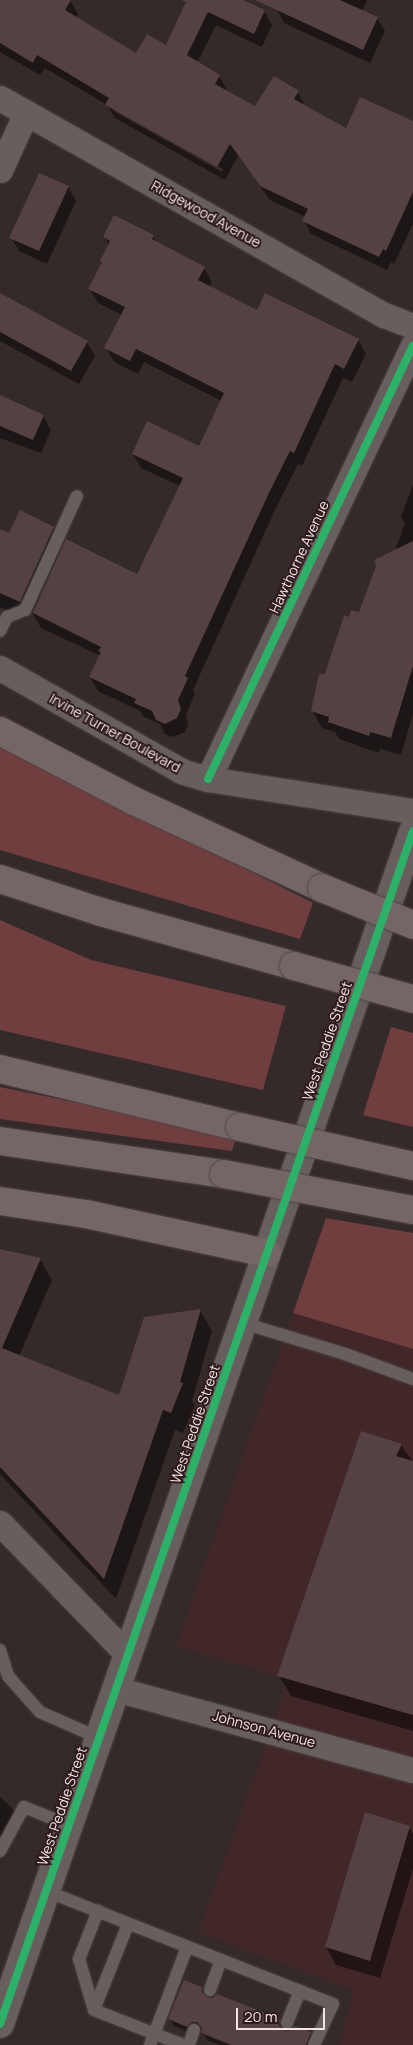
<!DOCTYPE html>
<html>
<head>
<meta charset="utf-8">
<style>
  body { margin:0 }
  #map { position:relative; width:413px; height:2045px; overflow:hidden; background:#352a2a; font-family:Manrope,sans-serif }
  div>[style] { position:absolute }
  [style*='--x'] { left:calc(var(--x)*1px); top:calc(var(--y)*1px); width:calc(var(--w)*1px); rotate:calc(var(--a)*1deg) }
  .built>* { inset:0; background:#412728 }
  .green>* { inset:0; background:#713e40 }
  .shadow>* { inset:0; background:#0007 }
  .building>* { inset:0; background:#554043 }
  .roads { filter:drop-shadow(0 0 1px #4f4546) drop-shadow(0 0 1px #4f4546) }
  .lane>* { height:12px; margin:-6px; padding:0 6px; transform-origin:6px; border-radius:6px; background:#675e5e }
  .street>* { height:25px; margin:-12.5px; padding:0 12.5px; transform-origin:12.5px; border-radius:12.5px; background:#675e5e }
  .secondary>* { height:28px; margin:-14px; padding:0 14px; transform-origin:14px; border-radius:14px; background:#675e5e }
  .highway>* { height:28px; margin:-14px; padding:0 14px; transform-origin:14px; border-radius:14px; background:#756666 }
  .bridges { filter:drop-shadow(0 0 1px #4f4546) drop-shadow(0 0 1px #4f4546) }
  .highway-bridge>* { height:28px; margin:-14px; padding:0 14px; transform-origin:14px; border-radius:14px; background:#756666 }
  .cycleway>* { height:8px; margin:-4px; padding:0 4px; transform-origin:4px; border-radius:4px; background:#2db169 }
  span { translate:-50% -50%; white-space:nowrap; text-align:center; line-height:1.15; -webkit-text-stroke:4px #2f1b1b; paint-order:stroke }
  .street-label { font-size:14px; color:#f4e5e5 }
  .scale { position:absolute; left:236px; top:2008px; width:89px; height:22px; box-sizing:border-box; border:2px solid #f4e5e5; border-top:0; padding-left:6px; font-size:15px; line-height:18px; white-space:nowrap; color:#f4e5e5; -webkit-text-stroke:4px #2f1b1b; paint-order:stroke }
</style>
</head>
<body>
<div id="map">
  <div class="built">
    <i style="clip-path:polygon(293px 1313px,413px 1349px,413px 2045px,339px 2045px,354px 1990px,198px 1933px,289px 1680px,176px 1646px)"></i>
  </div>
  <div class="green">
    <i style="clip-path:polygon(0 744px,313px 903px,300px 939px,0 850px)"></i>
    <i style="clip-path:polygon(0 920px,91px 960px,286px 1006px,263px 1090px,0 1030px)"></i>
    <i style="clip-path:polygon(391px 1027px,413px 1033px,413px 1127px,363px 1115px)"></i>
    <i style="clip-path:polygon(0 1087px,237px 1135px,232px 1151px,0 1119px)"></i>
    <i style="clip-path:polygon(326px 1218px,413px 1233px,413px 1349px,293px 1313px)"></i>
  </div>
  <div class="shadow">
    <i style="clip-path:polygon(evenodd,0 0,70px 0,78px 14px,75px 18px,136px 55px,167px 47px,189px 0,239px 0,264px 11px,272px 25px,262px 47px,216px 25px,197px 63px,219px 76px,227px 89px,226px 91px,255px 108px,298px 92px,305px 106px,346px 130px,413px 122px,413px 224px,394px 264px,391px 262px,387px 270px,311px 234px,304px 221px,306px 217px,270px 200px,238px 156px,225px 180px,115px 118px,107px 105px,45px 68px,40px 75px,0 52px,0 0,115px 109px,223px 169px,222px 172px,115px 112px,115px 109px)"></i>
    <i style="clip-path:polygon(281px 0,367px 0,362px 12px,377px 18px,385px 31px,370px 63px,284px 23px,277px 10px)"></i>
    <i style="clip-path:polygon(68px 187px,76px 201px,47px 264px,19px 251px,11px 237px)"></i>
    <i style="clip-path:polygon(104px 236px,153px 236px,157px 243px,204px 268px,212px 282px,209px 288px,258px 312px,358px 340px,366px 354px,352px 382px,343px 378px,302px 466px,298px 464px,275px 510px,193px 690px,195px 693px,186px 715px,188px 724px,185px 732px,173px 737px,165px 734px,160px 724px,144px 717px,140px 711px,98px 691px,90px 677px,101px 656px,41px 628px,33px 614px,67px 540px,137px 575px,180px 486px,141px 468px,133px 454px,199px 448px,222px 401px,144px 362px,138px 374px,114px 362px,106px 348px,122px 315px,98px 303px,90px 289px,103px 264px,109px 245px)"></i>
    <i style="clip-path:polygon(0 294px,87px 342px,95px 356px,79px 384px,0 341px)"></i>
    <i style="clip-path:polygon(0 396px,43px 416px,51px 430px,41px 453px,0 438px)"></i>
    <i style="clip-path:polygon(413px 485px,413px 714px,401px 755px,380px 749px,379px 753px,339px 739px,335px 732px,322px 728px,312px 710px,350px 618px,359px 614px,395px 551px,405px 523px,401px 517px)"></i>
    <i style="clip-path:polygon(53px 528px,61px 542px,27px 617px,23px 619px,0 607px,0 530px,9px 535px)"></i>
    <i style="clip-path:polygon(0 1251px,40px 1259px,52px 1280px,19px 1356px,120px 1397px,200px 1310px,212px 1331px,192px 1401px,195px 1405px,183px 1433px,175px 1430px,116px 1599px,0 1474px)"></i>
    <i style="clip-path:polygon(401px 1445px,413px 1462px,413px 1731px,291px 1696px,279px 1676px)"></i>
    <i style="clip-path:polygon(0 1797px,12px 1808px,22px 1826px,0 1850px)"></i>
    <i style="clip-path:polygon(410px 1828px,413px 1834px,413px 1869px,380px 1978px,336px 1965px,326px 1947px)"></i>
    <i style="clip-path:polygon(201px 1988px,206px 1999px,279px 2020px,283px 2031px,310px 2033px,314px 2040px,312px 2045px,235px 2045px,204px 2032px,204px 2035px,202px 2029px,196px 2029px,191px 2033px,174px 2026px,170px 2019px)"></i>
    <i style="clip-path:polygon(205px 2035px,229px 2045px,220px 2045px,207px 2040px)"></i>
  </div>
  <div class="building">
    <i style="clip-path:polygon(0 0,71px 0,65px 10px,136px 53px,147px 34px,166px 45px,186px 2px,181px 0,243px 0,265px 10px,254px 34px,208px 12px,187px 55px,220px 75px,215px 84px,255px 106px,274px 76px,299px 91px,294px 99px,346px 128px,360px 97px,413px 121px,413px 192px,386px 251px,383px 249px,379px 257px,302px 221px,308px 209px,260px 186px,230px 144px,217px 167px,105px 105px,109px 98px,37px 55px,33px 63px,0 43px)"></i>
    <i style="clip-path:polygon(255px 0,340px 0,378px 17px,363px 50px)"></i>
    <i style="clip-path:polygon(39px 173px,69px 186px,39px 251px,9px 238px)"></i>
    <i style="clip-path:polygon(114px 215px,154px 235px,152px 239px,205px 267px,198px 280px,257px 310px,265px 293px,359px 339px,344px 369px,335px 364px,294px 453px,290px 451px,268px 495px,185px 676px,188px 678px,178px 700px,181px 709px,177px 718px,165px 724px,156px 720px,152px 711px,134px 703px,136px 699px,89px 677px,101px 652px,98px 651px,101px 647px,33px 613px,66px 539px,137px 574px,183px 478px,132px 454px,147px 421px,199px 446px,224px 393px,136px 349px,130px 361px,104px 348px,125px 307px,88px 289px,102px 262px,100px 261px,110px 241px,103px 237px)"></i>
    <i style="clip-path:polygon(0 293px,88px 341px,71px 371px,0 332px)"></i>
    <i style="clip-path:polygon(0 395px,44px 415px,33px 440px,0 426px)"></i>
    <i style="clip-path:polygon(20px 510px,54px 527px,20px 602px,0 593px,0 529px,9px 533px)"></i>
    <i style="clip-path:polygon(413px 541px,413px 666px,391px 738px,370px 732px,369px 736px,328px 722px,329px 717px,311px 711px,319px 674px,325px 674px,344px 615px,349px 617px,351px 610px,359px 612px,376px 566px,374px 560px)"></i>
    <i style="clip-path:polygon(0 1249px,41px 1258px,2px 1348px,119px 1395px,144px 1317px,201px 1309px,180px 1382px,183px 1383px,171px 1413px,163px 1410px,104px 1579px,0 1467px)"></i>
    <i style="clip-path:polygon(361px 1431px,402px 1444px,396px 1456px,413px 1461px,413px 1715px,277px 1676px)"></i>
    <i style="clip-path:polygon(365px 1812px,410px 1826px,370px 1961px,325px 1947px)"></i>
    <i style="clip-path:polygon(184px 1980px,202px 1987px,202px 1992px,207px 1997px,212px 1998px,217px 1994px,280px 2019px,279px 2025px,284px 2030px,289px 2031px,295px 2026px,311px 2032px,306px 2045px,232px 2045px,202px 2033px,202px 2028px,197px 2022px,192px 2022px,187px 2027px,168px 2019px)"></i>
  </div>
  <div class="roads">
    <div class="lane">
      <i style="--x:0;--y:631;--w:16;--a:-63"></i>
      <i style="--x:7;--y:617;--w:19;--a:-21"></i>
      <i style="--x:25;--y:610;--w:125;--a:-65.5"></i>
      <i style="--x:243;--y:1323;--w:107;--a:16.9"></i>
      <i style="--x:345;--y:1354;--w:72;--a:20.2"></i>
      <i style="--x:0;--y:1650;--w:27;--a:73"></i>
      <i style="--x:8;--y:1676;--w:48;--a:48.4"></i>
      <i style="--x:40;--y:1712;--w:64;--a:23.8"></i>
      <i style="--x:0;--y:1851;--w:50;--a:-61.4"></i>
      <i style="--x:24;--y:1807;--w:48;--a:21.8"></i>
      <i style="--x:46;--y:1891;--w:308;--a:21.5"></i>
      <i style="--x:333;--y:2004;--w:45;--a:114.9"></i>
      <i style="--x:128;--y:1924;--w:92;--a:111.6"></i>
      <i style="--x:94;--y:2010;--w:96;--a:21.5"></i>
      <i style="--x:210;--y:1990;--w:32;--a:-70"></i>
      <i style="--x:94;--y:2010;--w:53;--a:-106.4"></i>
      <i style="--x:79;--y:1959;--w:52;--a:-68.4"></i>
      <i style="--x:287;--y:2023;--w:35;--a:-68"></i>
      <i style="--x:150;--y:2045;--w:105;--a:-69.3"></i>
      <i style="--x:189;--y:2045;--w:16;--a:-72"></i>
    </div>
    <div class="street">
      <i style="--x:0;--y:98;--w:441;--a:29.5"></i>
      <i style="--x:384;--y:315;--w:31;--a:21"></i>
      <i style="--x:0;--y:170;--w:63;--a:-65.5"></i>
      <i style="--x:0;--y:668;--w:208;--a:29.6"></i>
      <i style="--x:181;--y:771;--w:28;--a:17"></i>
      <i style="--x:208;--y:779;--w:207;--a:8.9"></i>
      <i style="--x:208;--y:779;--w:479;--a:-64.7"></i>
      <i style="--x:0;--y:1523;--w:184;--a:45.9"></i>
      <i style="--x:116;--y:1689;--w:308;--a:15.3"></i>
    </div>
    <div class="secondary">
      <i style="--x:0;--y:2024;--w:1262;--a:-70.9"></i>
    </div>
    <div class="highway">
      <i style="--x:0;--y:731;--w:151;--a:27.6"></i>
      <i style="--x:134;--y:801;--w:207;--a:24.8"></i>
      <i style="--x:0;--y:879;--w:106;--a:18.1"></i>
      <i style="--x:101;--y:912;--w:200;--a:15.6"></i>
      <i style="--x:0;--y:1069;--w:247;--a:13.6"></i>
      <i style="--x:0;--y:1141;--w:226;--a:8.4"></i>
      <i style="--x:0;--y:1201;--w:87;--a:8.6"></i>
      <i style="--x:86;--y:1214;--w:185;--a:12.2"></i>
    </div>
  </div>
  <div class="bridges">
    <div class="highway-bridge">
      <i style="--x:322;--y:888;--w:98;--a:22.1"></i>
      <i style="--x:294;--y:966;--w:123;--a:15.5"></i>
      <i style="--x:240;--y:1127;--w:177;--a:12.7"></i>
      <i style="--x:224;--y:1174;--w:192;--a:10.8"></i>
    </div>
  </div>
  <div class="cycleway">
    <i style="--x:208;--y:779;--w:479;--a:-64.7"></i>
    <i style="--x:0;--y:2024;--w:1262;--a:-70.9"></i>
  </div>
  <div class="street-label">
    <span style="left:206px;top:214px;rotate:29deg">Ridgewood Avenue</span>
    <span style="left:299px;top:557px;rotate:-65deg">Hawthorne Avenue</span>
    <span style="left:115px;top:733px;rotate:29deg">Irvine Turner Boulevard</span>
    <span style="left:327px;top:1041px;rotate:-71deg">West Peddie Street</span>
    <span style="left:195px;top:1424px;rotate:-71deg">West Peddie Street</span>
    <span style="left:264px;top:1729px;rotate:15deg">Johnson Avenue</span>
    <span style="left:62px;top:1806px;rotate:-71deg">West Peddie Street</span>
  </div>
  <div class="scale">20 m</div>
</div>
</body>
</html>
